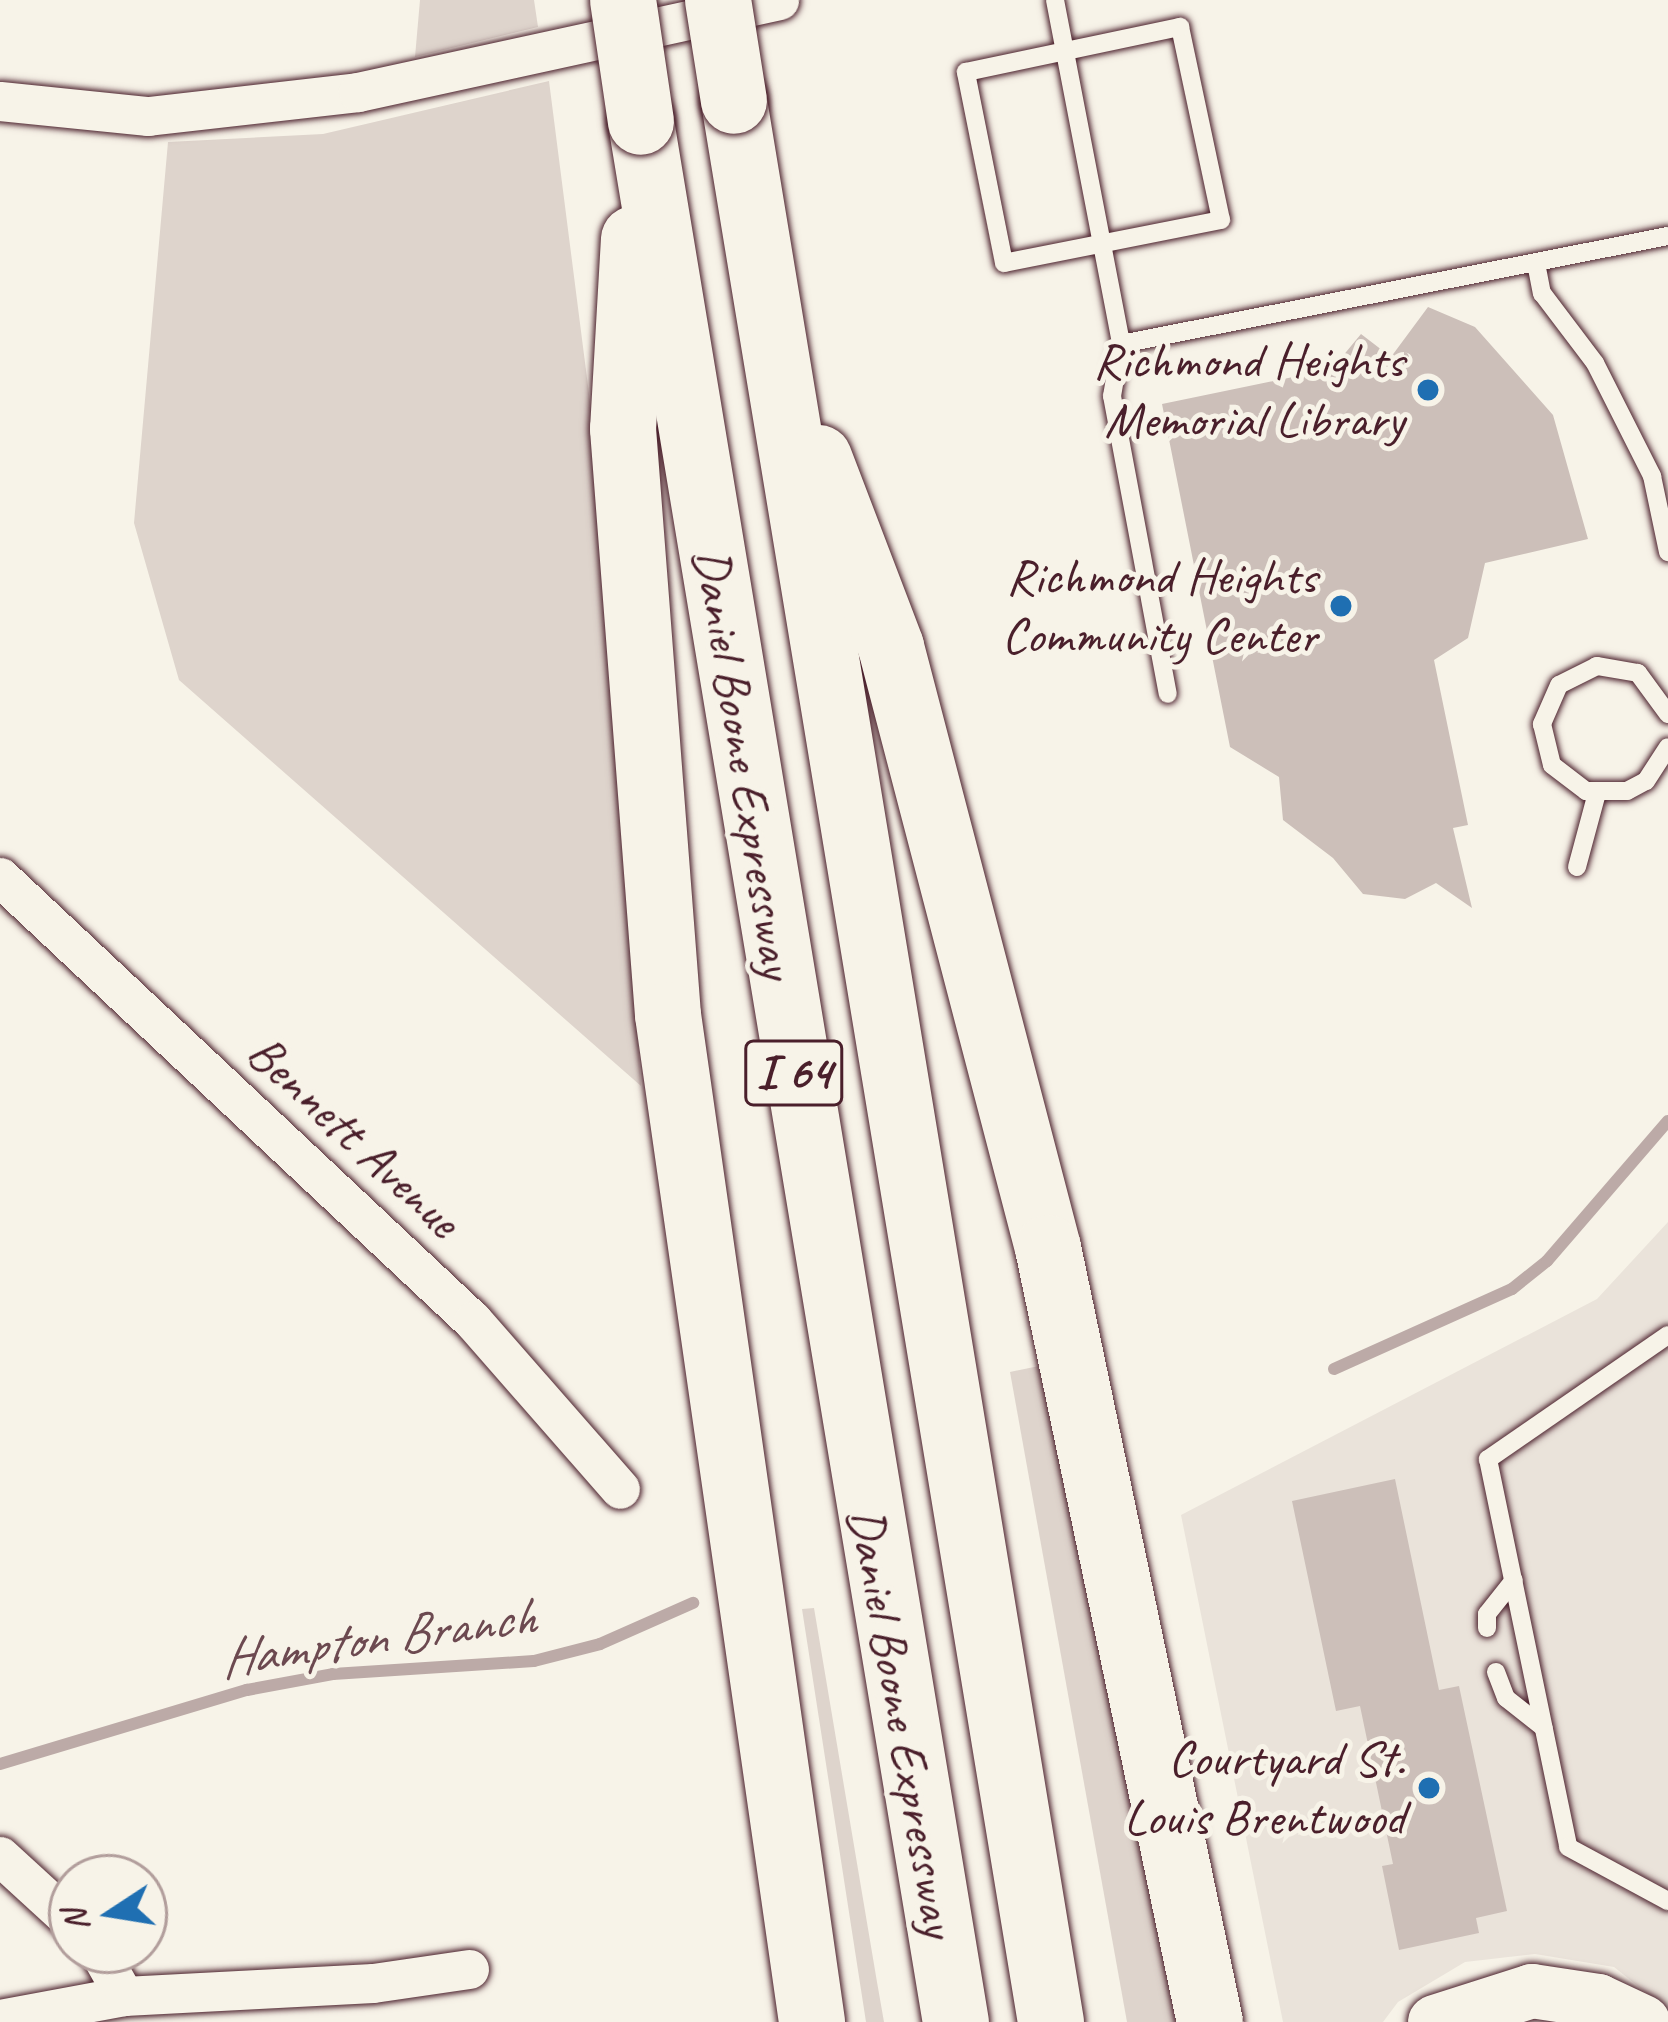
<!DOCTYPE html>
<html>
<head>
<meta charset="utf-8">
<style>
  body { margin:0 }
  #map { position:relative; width:1668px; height:2022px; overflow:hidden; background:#f7f3e8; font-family:Caveat,sans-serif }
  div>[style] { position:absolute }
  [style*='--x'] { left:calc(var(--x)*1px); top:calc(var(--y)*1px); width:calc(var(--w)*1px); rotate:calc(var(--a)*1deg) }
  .built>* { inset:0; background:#eae3da }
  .green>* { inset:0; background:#ded4cc }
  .stream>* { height:12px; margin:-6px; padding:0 6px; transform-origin:6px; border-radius:6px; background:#bcaaa7 }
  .building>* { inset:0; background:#ccbfb9 }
  .roads { filter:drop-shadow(0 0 3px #4a1f2b) drop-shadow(0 0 3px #4a1f2b) }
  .service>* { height:18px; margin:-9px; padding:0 9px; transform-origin:9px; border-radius:9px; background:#f7f3e8 }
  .minor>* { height:39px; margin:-19.5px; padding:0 19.5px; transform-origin:19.5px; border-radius:19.5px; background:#f7f3e8 }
  .secondary>* { height:54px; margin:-27px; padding:0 27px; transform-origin:27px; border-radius:27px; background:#f7f3e8 }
  .motorway>* { height:66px; margin:-33px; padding:0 33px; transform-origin:33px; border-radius:33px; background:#f7f3e8 }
  .bridges { filter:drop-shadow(0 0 3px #4a1f2b) drop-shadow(0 0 3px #4a1f2b) }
  .motorway-bridge>* { height:66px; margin:-33px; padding:0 33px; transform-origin:33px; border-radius:33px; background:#f7f3e8 }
  .dots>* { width:33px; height:33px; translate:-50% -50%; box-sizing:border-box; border:6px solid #f7f3e8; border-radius:50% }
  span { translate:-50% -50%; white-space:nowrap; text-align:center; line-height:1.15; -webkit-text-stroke:10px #f7f3e8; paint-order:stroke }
  .shield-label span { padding:3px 9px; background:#f7f3e8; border:3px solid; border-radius:9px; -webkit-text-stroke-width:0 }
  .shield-label { font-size:48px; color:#4a1f2b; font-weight:700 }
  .poi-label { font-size:51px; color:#4a1f2b }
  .right { translate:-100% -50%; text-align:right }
  .street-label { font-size:51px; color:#4a1f2b }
  .water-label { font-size:54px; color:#6c4950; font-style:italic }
  .north { position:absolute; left:48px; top:1854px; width:120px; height:120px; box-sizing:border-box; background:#f7f3e8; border:3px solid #b29e9c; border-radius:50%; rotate:258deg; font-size:33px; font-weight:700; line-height:48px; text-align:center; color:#4a1f2b }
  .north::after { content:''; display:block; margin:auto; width:42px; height:54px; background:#1f6fb2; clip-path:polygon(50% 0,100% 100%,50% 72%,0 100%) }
</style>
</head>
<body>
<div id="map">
  <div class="built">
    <i style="clip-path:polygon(1668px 1222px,1668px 2010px,1614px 1967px,1535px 1954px,1465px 1962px,1398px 2002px,1383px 2022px,1283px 2022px,1181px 1515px,1597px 1299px)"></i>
  </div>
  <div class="green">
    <i style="clip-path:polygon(420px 0,534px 0,538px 27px,415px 57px)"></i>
    <i style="clip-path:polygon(549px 81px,593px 425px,641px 1086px,179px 680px,134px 523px,168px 142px,323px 134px)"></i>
    <i style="clip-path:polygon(1044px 1365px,1179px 2022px,1127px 2022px,1010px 1372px)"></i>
    <i style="clip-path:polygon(814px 1608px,877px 1982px,884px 2022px,866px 2022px,802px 1609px)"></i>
  </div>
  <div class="stream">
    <i style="--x:1334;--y:1369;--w:195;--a:-24.2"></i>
    <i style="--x:1512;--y:1289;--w:45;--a:-38.7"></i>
    <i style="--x:1547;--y:1261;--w:185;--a:-49.2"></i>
    <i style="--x:0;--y:1764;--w:258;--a:-16.7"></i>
    <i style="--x:247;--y:1690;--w:87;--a:-10.5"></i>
    <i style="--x:333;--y:1674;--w:201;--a:-3.7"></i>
    <i style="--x:534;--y:1661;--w:68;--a:-14.4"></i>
    <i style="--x:600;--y:1644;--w:102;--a:-23.8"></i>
  </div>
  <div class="building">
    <i style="clip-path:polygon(1428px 307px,1475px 327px,1553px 415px,1588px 539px,1485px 563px,1468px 638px,1434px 660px,1468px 825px,1453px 828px,1472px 908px,1436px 883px,1405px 899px,1363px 894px,1333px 858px,1283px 820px,1279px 777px,1230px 747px,1162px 404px,1332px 369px,1361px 334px,1391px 357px)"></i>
    <i style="clip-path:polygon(1395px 1479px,1439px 1690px,1459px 1686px,1507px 1911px,1476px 1918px,1479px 1933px,1399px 1950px,1382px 1866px,1393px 1864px,1360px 1706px,1336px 1711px,1292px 1501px)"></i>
  </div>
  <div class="roads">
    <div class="service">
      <i style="--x:1055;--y:0;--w:350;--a:79.1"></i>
      <i style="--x:1121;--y:344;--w:53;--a:99.8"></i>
      <i style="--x:1112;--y:396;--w:303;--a:79.4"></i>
      <i style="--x:1180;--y:27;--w:197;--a:78"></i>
      <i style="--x:1221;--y:220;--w:221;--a:168.8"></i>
      <i style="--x:1004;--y:263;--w:195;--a:-101.3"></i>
      <i style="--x:966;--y:72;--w:219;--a:-11.9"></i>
      <i style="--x:1536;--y:263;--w:31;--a:79"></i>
      <i style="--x:1542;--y:293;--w:88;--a:52.9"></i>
      <i style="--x:1595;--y:363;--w:127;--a:63.2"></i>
      <i style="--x:1652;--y:476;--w:78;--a:78.1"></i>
      <i style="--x:1121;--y:344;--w:558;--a:-11.17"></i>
      <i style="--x:1668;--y:714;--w:51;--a:-126.2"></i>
      <i style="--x:1638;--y:673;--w:42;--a:-170.3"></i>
      <i style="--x:1597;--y:666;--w:42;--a:153.4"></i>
      <i style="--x:1559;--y:685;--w:43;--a:113.6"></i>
      <i style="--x:1542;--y:724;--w:42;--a:76.3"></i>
      <i style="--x:1552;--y:765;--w:43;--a:37.4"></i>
      <i style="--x:1586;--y:791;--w:41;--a:0"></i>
      <i style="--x:1627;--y:791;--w:21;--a:-28"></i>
      <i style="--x:1646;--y:781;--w:40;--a:-57.1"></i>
      <i style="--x:1577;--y:867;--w:77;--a:-74.9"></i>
      <i style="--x:1668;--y:1335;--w:219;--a:145.4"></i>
      <i style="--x:1488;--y:1459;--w:396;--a:78.3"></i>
      <i style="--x:1568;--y:1847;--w:114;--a:28.4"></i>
      <i style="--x:1487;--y:1628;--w:14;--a:-90"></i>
      <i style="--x:1487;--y:1614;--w:43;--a:-51.5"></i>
      <i style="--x:1496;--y:1672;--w:28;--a:69"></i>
      <i style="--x:1506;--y:1698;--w:48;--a:38.3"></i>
    </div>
    <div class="minor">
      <i style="--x:0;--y:101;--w:149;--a:5.8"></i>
      <i style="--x:148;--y:116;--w:211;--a:-6.5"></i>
      <i style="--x:358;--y:92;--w:431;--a:-12.3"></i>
      <i style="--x:0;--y:877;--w:649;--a:43.19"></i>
      <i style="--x:473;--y:1321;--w:223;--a:48.8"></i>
      <i style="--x:0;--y:1856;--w:98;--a:42.5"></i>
      <i style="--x:98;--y:1950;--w:53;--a:60.5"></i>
      <i style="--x:0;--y:2019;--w:126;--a:-10.5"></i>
      <i style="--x:124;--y:1996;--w:249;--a:-3"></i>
      <i style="--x:373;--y:1983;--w:97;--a:-8.3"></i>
    </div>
    <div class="secondary">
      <i style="--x:1435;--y:2022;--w:102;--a:-17.7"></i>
      <i style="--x:1532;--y:1991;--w:67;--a:8.6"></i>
      <i style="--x:1598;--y:2001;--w:50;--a:25"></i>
    </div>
    <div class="motorway">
      <i style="--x:734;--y:101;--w:1947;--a:80.63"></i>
      <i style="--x:641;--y:122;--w:1926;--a:80.59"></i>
      <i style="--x:634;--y:239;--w:190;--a:93.3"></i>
      <i style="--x:623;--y:429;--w:588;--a:85.61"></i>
      <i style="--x:668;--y:1015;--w:1017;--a:81.86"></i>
      <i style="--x:819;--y:458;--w:202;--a:69.1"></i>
      <i style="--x:891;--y:647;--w:621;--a:75.36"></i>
      <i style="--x:1048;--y:1248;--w:791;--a:78.18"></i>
    </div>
  </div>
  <div class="bridges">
    <div class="motorway-bridge">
      <i style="--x:623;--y:0;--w:123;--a:81.6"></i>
      <i style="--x:718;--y:0;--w:102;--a:81"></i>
    </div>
  </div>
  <div class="dots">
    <i style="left:1428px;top:390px;background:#1f6fb2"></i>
    <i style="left:1341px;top:606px;background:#1f6fb2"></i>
    <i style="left:1429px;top:1788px;background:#1f6fb2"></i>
  </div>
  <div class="shield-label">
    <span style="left:794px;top:1073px">I 64</span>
  </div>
  <div class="poi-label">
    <span class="right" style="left:1404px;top:390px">Richmond Heights<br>Memorial Library</span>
    <span class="right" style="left:1317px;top:606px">Richmond Heights<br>Community Center</span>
    <span class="right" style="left:1405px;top:1788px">Courtyard St.<br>Louis Brentwood</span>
  </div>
  <div class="street-label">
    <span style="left:745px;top:763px;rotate:81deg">Daniel Boone Expressway</span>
    <span style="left:354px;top:1136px;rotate:43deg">Bennett Avenue</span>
    <span style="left:903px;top:1722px;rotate:80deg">Daniel Boone Expressway</span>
  </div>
  <div class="water-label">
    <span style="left:377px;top:1637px;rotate:-8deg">Hampton Branch</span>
  </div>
  <div class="north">N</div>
</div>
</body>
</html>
